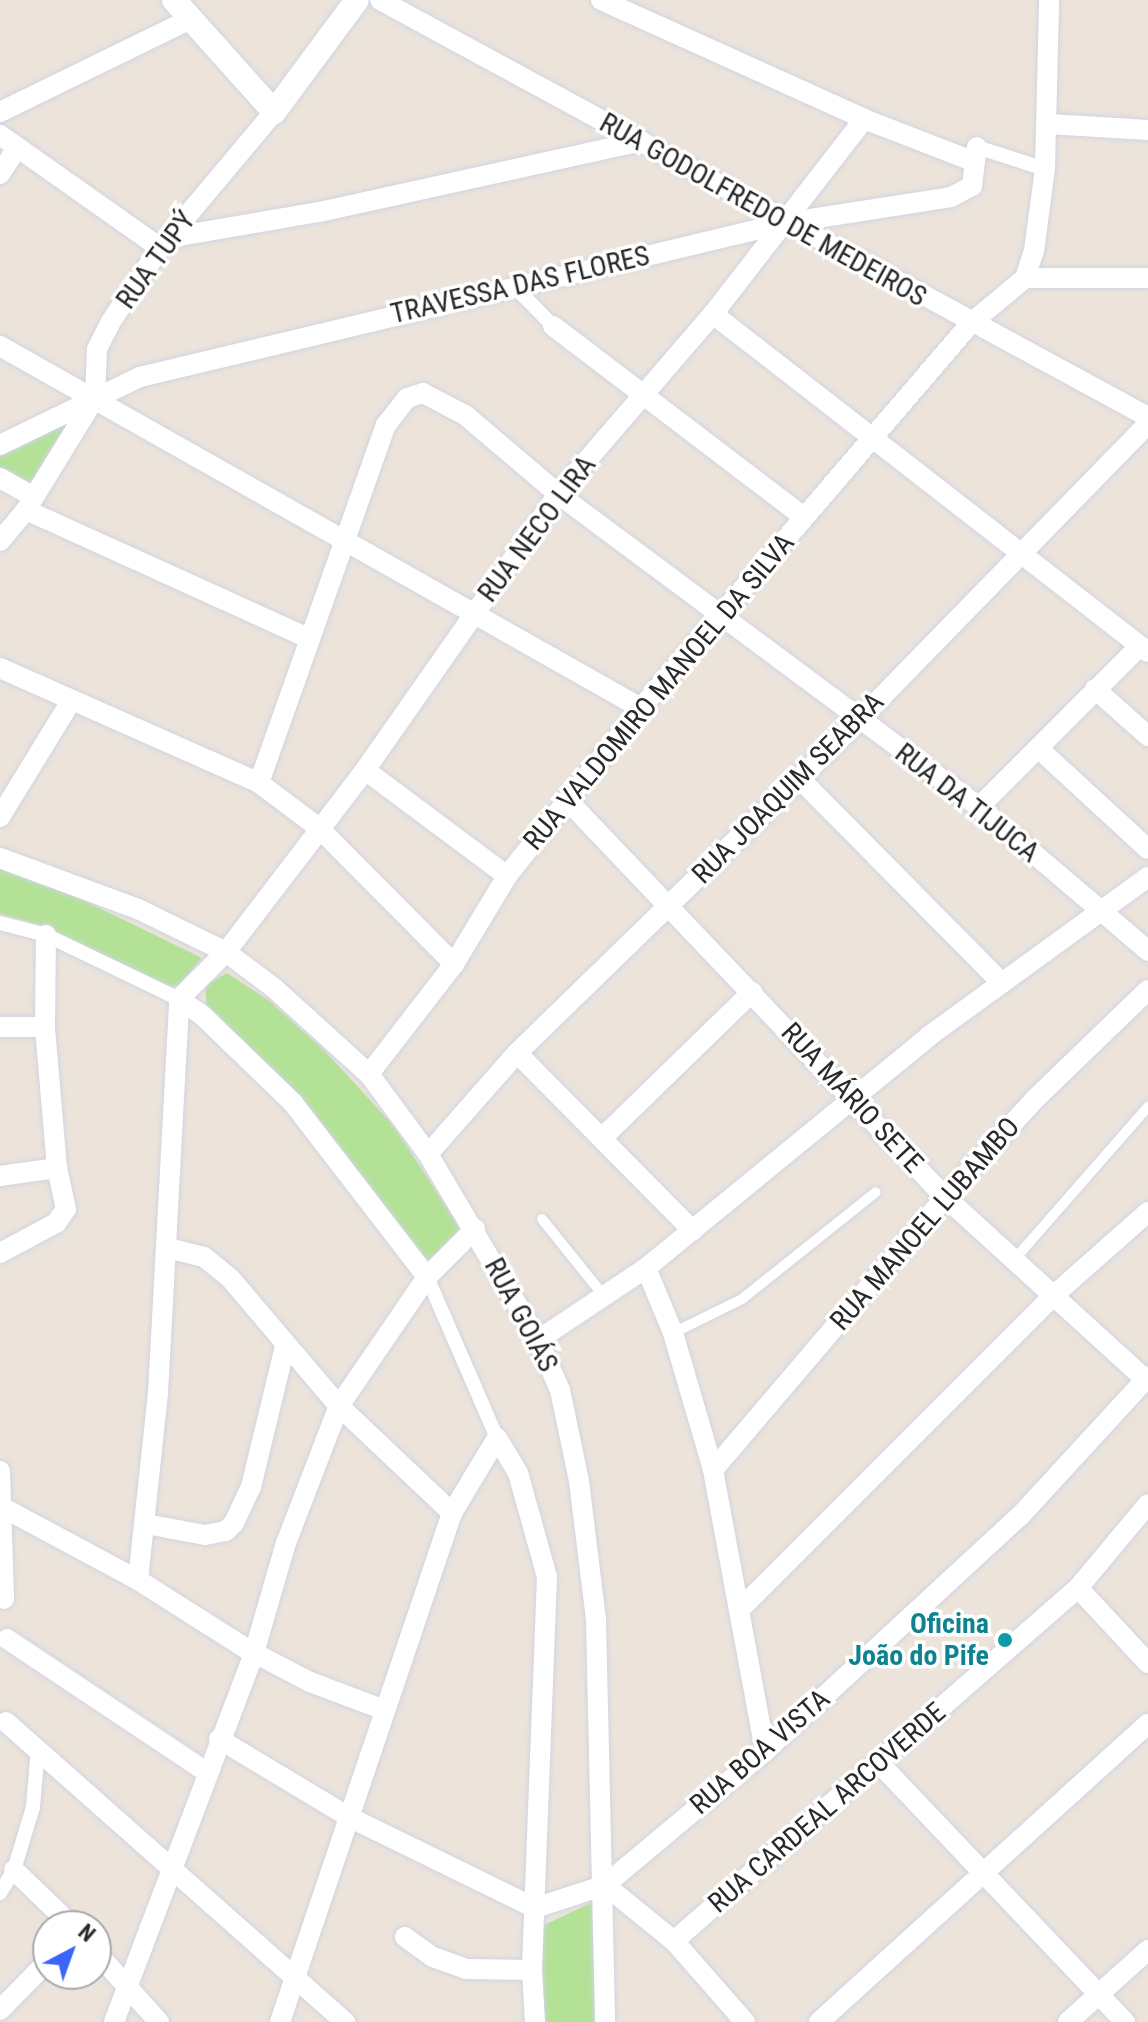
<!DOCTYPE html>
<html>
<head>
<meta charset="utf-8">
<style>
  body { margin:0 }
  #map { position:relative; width:1148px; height:2022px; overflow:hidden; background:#ece4db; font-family:"Roboto Condensed",sans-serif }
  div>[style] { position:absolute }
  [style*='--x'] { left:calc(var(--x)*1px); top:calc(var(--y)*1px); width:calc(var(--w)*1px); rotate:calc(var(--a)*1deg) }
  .green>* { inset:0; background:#b3e297 }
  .roads { filter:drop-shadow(0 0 2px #d0d4e2) drop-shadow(0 0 2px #d0d4e2) }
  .service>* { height:10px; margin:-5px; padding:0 5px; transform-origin:5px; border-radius:5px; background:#fff }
  .pedestrian>* { height:14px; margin:-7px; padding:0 7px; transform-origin:7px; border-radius:7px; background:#fff }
  .minor>* { height:20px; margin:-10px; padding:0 10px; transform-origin:10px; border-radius:10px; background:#fff }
  .tertiary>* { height:24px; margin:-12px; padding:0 12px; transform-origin:12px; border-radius:12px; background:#fff }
  .dots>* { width:22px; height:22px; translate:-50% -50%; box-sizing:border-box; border:4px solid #fff; border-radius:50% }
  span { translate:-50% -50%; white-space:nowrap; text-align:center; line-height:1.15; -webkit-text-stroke:7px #fff; paint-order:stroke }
  .street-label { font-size:28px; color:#292929 }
  .culture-label { font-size:28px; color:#0d838f; font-weight:700 }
  .right { translate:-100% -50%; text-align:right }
  .north { position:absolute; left:32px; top:1910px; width:80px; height:80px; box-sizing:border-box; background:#fff; border:2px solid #a9a9a9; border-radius:50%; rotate:41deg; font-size:22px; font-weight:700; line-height:32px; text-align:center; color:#292929 }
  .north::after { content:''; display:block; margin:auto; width:28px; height:36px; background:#3b64f9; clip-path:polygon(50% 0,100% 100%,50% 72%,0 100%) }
</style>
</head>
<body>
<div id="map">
  <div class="green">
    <i style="clip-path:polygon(95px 398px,34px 497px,0 478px,0 445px)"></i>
    <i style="clip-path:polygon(0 865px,44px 881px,202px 958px,178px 986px,167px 986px,43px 926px,0 914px)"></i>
    <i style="clip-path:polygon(227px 973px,271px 1002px,326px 1052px,393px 1125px,461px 1229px,434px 1261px,425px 1258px,207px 1010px,205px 985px)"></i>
    <i style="clip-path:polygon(595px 1901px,596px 2022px,543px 2022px,542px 1926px)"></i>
  </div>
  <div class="roads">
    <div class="service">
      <i style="--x:542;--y:1219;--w:97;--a:51.2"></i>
      <i style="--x:1013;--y:1261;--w:205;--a:-48.8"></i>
      <i style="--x:673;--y:1333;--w:77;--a:-26.2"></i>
      <i style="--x:742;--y:1299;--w:171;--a:-38.6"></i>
    </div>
    <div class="pedestrian">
      <i style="--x:977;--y:147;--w:71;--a:17.9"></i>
      <i style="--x:515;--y:287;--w:54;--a:45.7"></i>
      <i style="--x:0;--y:923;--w:48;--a:14.6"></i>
      <i style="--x:46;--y:935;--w:148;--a:25.7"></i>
      <i style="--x:427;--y:1277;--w:176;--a:66.5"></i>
      <i style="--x:0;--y:1893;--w:27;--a:-59"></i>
      <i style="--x:14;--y:1870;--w:66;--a:-73.2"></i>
      <i style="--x:33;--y:1807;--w:58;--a:-85.1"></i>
    </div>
    <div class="minor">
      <i style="--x:380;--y:0;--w:874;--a:28.5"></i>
      <i style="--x:601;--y:0;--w:289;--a:24.3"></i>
      <i style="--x:864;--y:119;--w:119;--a:21.2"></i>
      <i style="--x:0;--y:112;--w:212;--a:-26"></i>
      <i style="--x:1048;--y:124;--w:100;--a:3.4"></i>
      <i style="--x:0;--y:135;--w:196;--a:35.2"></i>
      <i style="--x:0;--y:174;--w:31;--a:-57"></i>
      <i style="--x:168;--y:238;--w:153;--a:-9.8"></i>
      <i style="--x:319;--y:212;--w:330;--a:-12.4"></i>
      <i style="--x:1025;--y:278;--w:28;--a:-72"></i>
      <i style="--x:1034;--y:251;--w:83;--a:-82.4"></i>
      <i style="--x:1045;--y:169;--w:169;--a:-88.6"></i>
      <i style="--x:713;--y:314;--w:551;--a:37.85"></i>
      <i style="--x:553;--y:326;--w:315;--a:37.3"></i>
      <i style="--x:0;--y:346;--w:736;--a:29.46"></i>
      <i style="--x:0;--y:445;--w:156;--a:-25.9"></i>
      <i style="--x:140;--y:377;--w:663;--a:-13.43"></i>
      <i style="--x:785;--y:223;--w:168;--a:-8.9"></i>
      <i style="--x:951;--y:197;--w:24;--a:-28"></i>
      <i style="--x:972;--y:186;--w:39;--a:-83"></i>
      <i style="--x:0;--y:478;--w:39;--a:29"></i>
      <i style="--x:26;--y:510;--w:310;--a:24.4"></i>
      <i style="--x:0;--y:541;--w:40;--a:-50"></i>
      <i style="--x:26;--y:510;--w:132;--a:-58.4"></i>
      <i style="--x:95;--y:398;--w:49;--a:-87.7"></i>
      <i style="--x:97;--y:349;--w:29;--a:-63"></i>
      <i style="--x:110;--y:323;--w:90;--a:-56.3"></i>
      <i style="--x:160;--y:248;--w:177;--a:-50"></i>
      <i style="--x:0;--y:668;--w:283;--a:23.9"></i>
      <i style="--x:259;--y:783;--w:75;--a:36.9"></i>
      <i style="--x:319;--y:828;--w:192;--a:45.2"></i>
      <i style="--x:1095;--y:689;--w:71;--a:41.6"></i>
      <i style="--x:1038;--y:748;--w:149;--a:42.6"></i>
      <i style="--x:365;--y:770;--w:177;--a:36.7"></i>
      <i style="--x:800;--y:779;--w:287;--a:45.3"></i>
      <i style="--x:259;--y:783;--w:380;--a:-70.5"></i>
      <i style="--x:386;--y:425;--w:34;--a:-52"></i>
      <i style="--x:407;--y:398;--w:17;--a:-17"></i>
      <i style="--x:423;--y:393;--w:47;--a:27.6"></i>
      <i style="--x:465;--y:415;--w:122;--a:40.3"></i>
      <i style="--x:558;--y:494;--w:525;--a:36.63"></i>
      <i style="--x:979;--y:807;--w:222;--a:40.4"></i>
      <i style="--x:570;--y:803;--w:544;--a:46.42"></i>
      <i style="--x:945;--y:1197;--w:275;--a:42.3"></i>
      <i style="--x:979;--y:807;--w:226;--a:-45"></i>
      <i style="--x:0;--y:817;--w:136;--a:-58.5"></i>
      <i style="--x:0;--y:858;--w:147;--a:20.3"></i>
      <i style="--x:138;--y:909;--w:98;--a:26"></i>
      <i style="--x:226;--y:952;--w:60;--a:36.9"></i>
      <i style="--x:274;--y:988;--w:128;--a:42.2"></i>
      <i style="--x:369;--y:1074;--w:99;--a:53.6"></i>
      <i style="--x:428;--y:1154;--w:216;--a:59.4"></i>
      <i style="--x:538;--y:1340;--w:55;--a:66.3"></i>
      <i style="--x:560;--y:1390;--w:93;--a:78.2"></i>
      <i style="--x:579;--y:1481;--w:140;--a:83"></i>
      <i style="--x:596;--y:1620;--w:402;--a:88.7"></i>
      <i style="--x:179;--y:999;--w:66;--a:-45"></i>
      <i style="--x:226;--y:952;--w:229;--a:-52.6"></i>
      <i style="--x:365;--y:770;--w:337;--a:-55"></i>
      <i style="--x:558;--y:494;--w:238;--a:-49.3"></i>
      <i style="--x:713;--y:314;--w:247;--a:-52.2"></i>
      <i style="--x:179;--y:999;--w:28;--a:35"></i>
      <i style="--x:202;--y:1015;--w:127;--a:44"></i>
      <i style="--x:293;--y:1103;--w:220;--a:52.4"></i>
      <i style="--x:0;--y:1027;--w:45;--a:0"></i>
      <i style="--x:517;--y:1053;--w:250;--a:45.3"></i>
      <i style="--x:369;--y:1074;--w:139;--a:-52.3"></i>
      <i style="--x:454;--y:964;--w:103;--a:-58.9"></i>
      <i style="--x:507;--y:876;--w:215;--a:-51.4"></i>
      <i style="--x:641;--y:708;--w:506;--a:-49.41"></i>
      <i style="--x:970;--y:324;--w:72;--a:-39.9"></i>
      <i style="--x:1025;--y:278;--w:123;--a:0"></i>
      <i style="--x:603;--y:1137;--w:208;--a:-44.2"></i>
      <i style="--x:428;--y:1154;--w:135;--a:-48.6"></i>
      <i style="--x:517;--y:1053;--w:477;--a:-44.2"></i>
      <i style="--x:859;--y:720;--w:414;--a:-45.7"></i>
      <i style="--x:0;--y:1176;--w:58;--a:-8"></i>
      <i style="--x:168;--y:1248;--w:37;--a:14"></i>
      <i style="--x:204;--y:1257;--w:33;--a:39"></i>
      <i style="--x:230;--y:1278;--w:168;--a:49.6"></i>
      <i style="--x:339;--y:1406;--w:156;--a:43.4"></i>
      <i style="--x:0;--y:1253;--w:64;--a:-28.2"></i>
      <i style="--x:56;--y:1223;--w:17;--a:-54"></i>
      <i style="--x:66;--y:1209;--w:42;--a:-102.4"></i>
      <i style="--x:57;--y:1168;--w:142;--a:-94.9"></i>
      <i style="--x:45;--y:1027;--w:92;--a:-89.4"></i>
      <i style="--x:646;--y:1268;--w:70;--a:67.4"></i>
      <i style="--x:673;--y:1333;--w:143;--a:73.7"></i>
      <i style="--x:713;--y:1470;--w:286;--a:79.5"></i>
      <i style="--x:538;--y:1340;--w:130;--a:-33.7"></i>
      <i style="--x:646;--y:1268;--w:366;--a:-39.3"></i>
      <i style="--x:929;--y:1036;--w:271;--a:-36"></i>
      <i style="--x:713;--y:1470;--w:358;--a:-49.6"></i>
      <i style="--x:945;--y:1197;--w:133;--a:-47.4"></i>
      <i style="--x:1035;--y:1099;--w:157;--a:-44"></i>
      <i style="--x:0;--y:1471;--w:128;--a:88.2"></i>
      <i style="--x:0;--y:1506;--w:157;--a:28.2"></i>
      <i style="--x:138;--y:1580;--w:127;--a:32.4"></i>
      <i style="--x:245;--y:1648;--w:73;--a:27.6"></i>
      <i style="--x:310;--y:1682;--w:79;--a:20.7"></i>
      <i style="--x:146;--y:1524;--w:60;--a:10.6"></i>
      <i style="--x:205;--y:1535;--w:21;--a:-11"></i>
      <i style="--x:226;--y:1531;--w:11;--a:-45"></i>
      <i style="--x:234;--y:1523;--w:40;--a:-65"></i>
      <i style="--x:251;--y:1487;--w:145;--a:-76.4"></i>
      <i style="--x:138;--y:1580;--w:188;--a:-83.9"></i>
      <i style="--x:158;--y:1393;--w:395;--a:-86.9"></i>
      <i style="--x:1078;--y:1588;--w:103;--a:47"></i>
      <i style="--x:741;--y:1608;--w:441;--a:-45"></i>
      <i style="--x:1053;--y:1296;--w:127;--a:-41.5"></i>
      <i style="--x:7;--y:1639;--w:242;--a:33.7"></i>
      <i style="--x:6;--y:1722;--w:453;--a:41.5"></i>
      <i style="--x:219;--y:1739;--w:152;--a:31"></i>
      <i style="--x:349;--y:1817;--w:207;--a:26.1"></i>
      <i style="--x:535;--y:1908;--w:74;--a:-18.2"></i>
      <i style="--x:605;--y:1885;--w:209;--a:-39.9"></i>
      <i style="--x:765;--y:1751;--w:347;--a:-42.7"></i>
      <i style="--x:1020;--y:1516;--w:189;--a:-47.4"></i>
      <i style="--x:880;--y:1764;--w:356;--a:46.5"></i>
      <i style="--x:14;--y:1870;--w:81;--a:44"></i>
      <i style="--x:605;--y:1885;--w:89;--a:39.1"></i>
      <i style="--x:674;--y:1941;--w:108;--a:48.8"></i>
      <i style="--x:405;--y:1937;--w:34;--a:36"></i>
      <i style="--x:433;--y:1957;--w:35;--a:20"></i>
      <i style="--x:466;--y:1969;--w:66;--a:0.9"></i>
      <i style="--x:674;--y:1941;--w:536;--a:-41.15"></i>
      <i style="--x:1078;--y:1588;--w:109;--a:-50.2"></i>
      <i style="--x:96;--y:1952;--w:94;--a:48"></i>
      <i style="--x:0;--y:2010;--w:69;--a:-45.6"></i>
      <i style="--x:114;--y:2022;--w:395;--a:-69.2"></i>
      <i style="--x:254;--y:1653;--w:115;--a:-73.8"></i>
      <i style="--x:286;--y:1543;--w:147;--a:-68.9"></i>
      <i style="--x:339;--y:1406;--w:156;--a:-55.7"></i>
      <i style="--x:427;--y:1277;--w:68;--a:-45"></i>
      <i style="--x:280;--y:2022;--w:537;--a:-71.33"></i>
      <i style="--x:452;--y:1513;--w:87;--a:-59"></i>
      <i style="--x:497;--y:1438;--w:41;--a:59"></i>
      <i style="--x:518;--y:1473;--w:108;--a:74.4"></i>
      <i style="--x:547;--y:1577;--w:393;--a:92.2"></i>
      <i style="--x:532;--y:1970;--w:52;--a:86.7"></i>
      <i style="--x:819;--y:2022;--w:444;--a:-42.2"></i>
      <i style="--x:1068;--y:2022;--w:108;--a:-42"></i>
    </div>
    <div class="tertiary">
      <i style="--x:174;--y:0;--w:150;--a:48.2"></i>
      <i style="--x:274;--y:112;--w:139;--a:-53.5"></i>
    </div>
  </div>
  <div class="dots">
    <i style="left:1005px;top:1640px;background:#0f9aa8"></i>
  </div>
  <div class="street-label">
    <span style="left:763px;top:210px;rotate:29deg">RUA GODOLFREDO DE MEDEIROS</span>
    <span style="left:156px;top:260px;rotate:-54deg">RUA TUPÝ</span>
    <span style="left:520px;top:285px;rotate:-13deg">TRAVESSA DAS FLORES</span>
    <span style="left:537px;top:529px;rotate:-53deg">RUA NECO LIRA</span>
    <span style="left:659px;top:692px;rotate:-50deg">RUA VALDOMIRO MANOEL DA SILVA</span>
    <span style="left:788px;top:788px;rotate:-45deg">RUA JOAQUIM SEABRA</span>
    <span style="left:967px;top:803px;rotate:38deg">RUA DA TIJUCA</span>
    <span style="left:852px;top:1098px;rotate:47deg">RUA MÁRIO SETE</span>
    <span style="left:925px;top:1224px;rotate:-49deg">RUA MANOEL LUBAMBO</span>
    <span style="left:521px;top:1315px;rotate:62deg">RUA GOIÁS</span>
    <span style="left:760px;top:1752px;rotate:-41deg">RUA BOA VISTA</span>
    <span style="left:827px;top:1808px;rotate:-41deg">RUA CARDEAL ARCOVERDE</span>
  </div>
  <div class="culture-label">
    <span class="right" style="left:989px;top:1640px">Oficina<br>João do Pife</span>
  </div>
  <div class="north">N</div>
</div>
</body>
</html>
